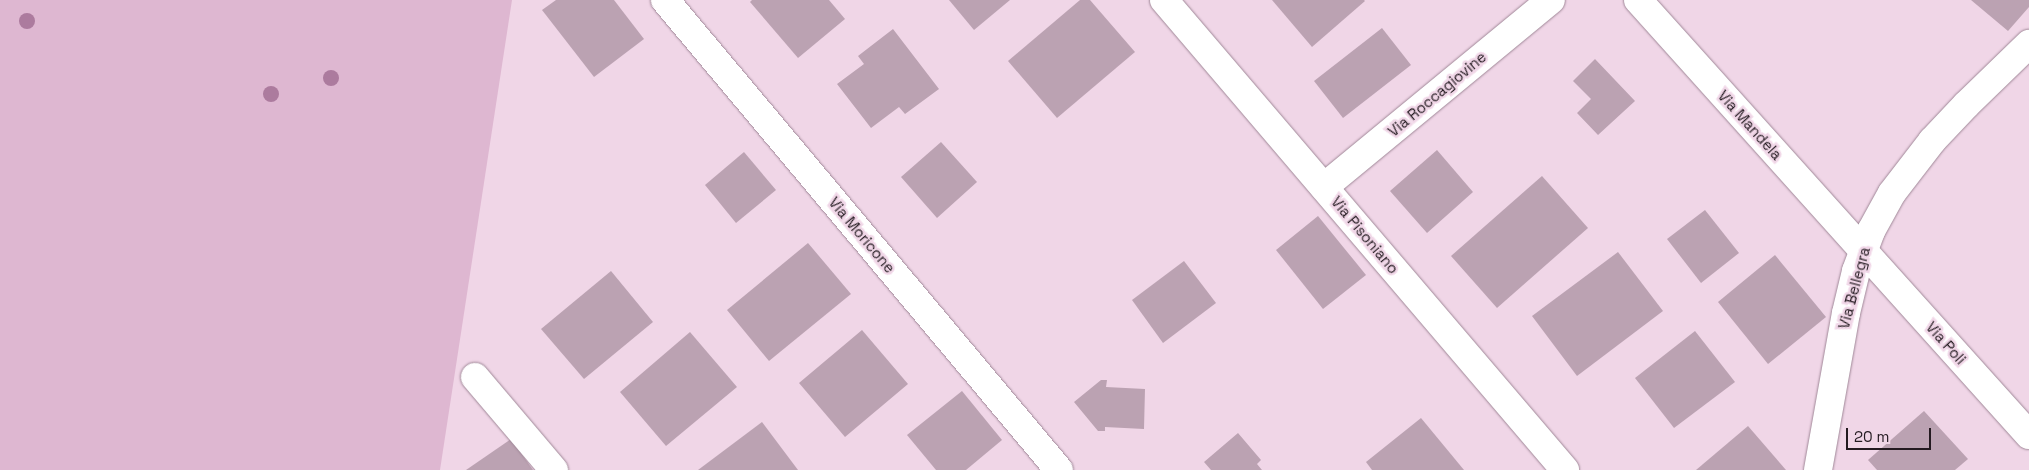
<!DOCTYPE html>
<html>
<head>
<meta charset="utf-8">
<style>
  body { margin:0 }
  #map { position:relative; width:2029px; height:470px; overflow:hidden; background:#f0d6e7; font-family:"Space Grotesk",sans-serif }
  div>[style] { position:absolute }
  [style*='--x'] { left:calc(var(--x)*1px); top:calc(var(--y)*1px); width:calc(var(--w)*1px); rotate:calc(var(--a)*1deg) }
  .green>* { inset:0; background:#deb7d1 }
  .building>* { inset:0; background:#bba2b2 }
  .roads { filter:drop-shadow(0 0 1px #a08898) drop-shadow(0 0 1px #a08898) }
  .minor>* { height:28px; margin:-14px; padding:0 14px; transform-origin:14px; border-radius:14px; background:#fff }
  .trees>* { width:16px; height:16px; margin:-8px; border-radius:50%; background:#ac7b9e }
  span { translate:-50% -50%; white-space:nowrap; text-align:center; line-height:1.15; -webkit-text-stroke:5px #f0d6e7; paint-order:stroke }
  .street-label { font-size:15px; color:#231a20 }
  .scale { position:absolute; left:1846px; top:428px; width:85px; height:22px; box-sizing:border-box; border:2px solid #231a20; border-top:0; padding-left:6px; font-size:15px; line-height:18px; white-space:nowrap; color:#231a20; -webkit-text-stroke:4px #f0d6e7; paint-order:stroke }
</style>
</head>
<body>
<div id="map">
  <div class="green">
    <i style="clip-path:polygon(0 0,512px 0,440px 470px,0 470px)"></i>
  </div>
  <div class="building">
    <i style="clip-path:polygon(556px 0,614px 0,644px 39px,594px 77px,542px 10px)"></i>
    <i style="clip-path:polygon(752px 0,829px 0,845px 19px,798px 58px,750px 2px)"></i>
    <i style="clip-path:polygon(949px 0,1010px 0,974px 30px)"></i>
    <i style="clip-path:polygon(1080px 0,1090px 0,1135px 52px,1057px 118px,1008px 61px)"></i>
    <i style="clip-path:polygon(1272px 0,1364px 0,1365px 1px,1312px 47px)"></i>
    <i style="clip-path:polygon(1971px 0,2029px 0,2029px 7px,2008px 31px)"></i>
    <i style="clip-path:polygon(1382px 28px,1411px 65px,1343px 118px,1314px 81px)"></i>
    <i style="clip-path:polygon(893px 29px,939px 89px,905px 114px,899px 107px,871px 128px,837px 84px,864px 64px,858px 56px)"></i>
    <i style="clip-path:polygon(1595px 59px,1635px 101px,1598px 135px,1577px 113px,1591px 99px,1573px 81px)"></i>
    <i style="clip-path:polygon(941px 142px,977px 182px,937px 218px,901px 177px)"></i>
    <i style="clip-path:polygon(1437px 150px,1473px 192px,1427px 233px,1390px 191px)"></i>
    <i style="clip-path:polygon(744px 152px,776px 190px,736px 223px,705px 185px)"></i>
    <i style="clip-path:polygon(1542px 176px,1588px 228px,1497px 308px,1451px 256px)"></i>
    <i style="clip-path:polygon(1705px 210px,1739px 253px,1701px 283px,1667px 239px)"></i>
    <i style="clip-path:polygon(1318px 216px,1366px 275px,1323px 309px,1276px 250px)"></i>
    <i style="clip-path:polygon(808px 243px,851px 294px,769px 361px,727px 310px)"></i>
    <i style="clip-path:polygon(1618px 252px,1663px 311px,1577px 376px,1532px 316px)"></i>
    <i style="clip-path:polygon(1775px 255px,1826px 317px,1768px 364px,1718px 302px)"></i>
    <i style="clip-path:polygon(1184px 261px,1216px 303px,1163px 343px,1132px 300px)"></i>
    <i style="clip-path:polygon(611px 271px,653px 322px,584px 379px,541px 329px)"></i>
    <i style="clip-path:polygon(862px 330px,908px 384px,845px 437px,799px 383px)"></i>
    <i style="clip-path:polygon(1695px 331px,1735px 382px,1674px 428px,1635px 378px)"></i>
    <i style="clip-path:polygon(690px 332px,737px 387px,666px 446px,620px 392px)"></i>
    <i style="clip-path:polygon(1101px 380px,1107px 380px,1106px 387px,1145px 389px,1144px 429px,1105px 427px,1105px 431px,1098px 431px,1074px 402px)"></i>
    <i style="clip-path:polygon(962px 391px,1002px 440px,966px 470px,936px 470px,907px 435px)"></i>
    <i style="clip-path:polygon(1924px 411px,1968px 459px,1955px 470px,1877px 470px,1868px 460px)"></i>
    <i style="clip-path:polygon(1421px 418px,1464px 470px,1372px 470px,1366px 462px)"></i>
    <i style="clip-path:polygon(762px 422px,798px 470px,698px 470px)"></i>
    <i style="clip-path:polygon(1748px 426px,1786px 470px,1696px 470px)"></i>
    <i style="clip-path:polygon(1238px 433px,1261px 460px,1257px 464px,1262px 470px,1211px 470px,1204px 462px)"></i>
    <i style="clip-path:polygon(511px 439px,533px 470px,466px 470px)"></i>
  </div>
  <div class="roads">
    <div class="minor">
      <i style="--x:665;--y:0;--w:613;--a:50.03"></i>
      <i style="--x:1164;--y:0;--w:618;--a:49.53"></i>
      <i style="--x:1638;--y:0;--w:585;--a:48.05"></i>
      <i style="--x:1324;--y:187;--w:294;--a:-39.5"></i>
      <i style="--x:475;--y:377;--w:122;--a:49.7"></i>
      <i style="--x:1818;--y:470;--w:159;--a:-79.9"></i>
      <i style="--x:1846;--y:313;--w:43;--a:-76.6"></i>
      <i style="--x:1856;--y:271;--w:43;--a:-69.4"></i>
      <i style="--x:1871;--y:231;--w:43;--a:-61.1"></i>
      <i style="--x:1892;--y:193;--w:66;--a:-52.4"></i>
      <i style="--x:1932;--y:141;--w:50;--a:-46.6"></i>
      <i style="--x:1966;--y:105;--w:88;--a:-44.1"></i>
    </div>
  </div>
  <div class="trees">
    <i style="left:27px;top:21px"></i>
    <i style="left:331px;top:78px"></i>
    <i style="left:271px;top:94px"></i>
  </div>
  <div class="street-label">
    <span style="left:1437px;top:94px;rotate:-40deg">Via Roccagiovine</span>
    <span style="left:1750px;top:125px;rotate:48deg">Via Mandela</span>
    <span style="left:862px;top:235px;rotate:50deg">Via Moricone</span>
    <span style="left:1365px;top:235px;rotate:50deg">Via Pisoniano</span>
    <span style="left:1854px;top:288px;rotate:-75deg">Via Bellegra</span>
    <span style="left:1946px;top:343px;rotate:48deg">Via Poli</span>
  </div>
  <div class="scale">20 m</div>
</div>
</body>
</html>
